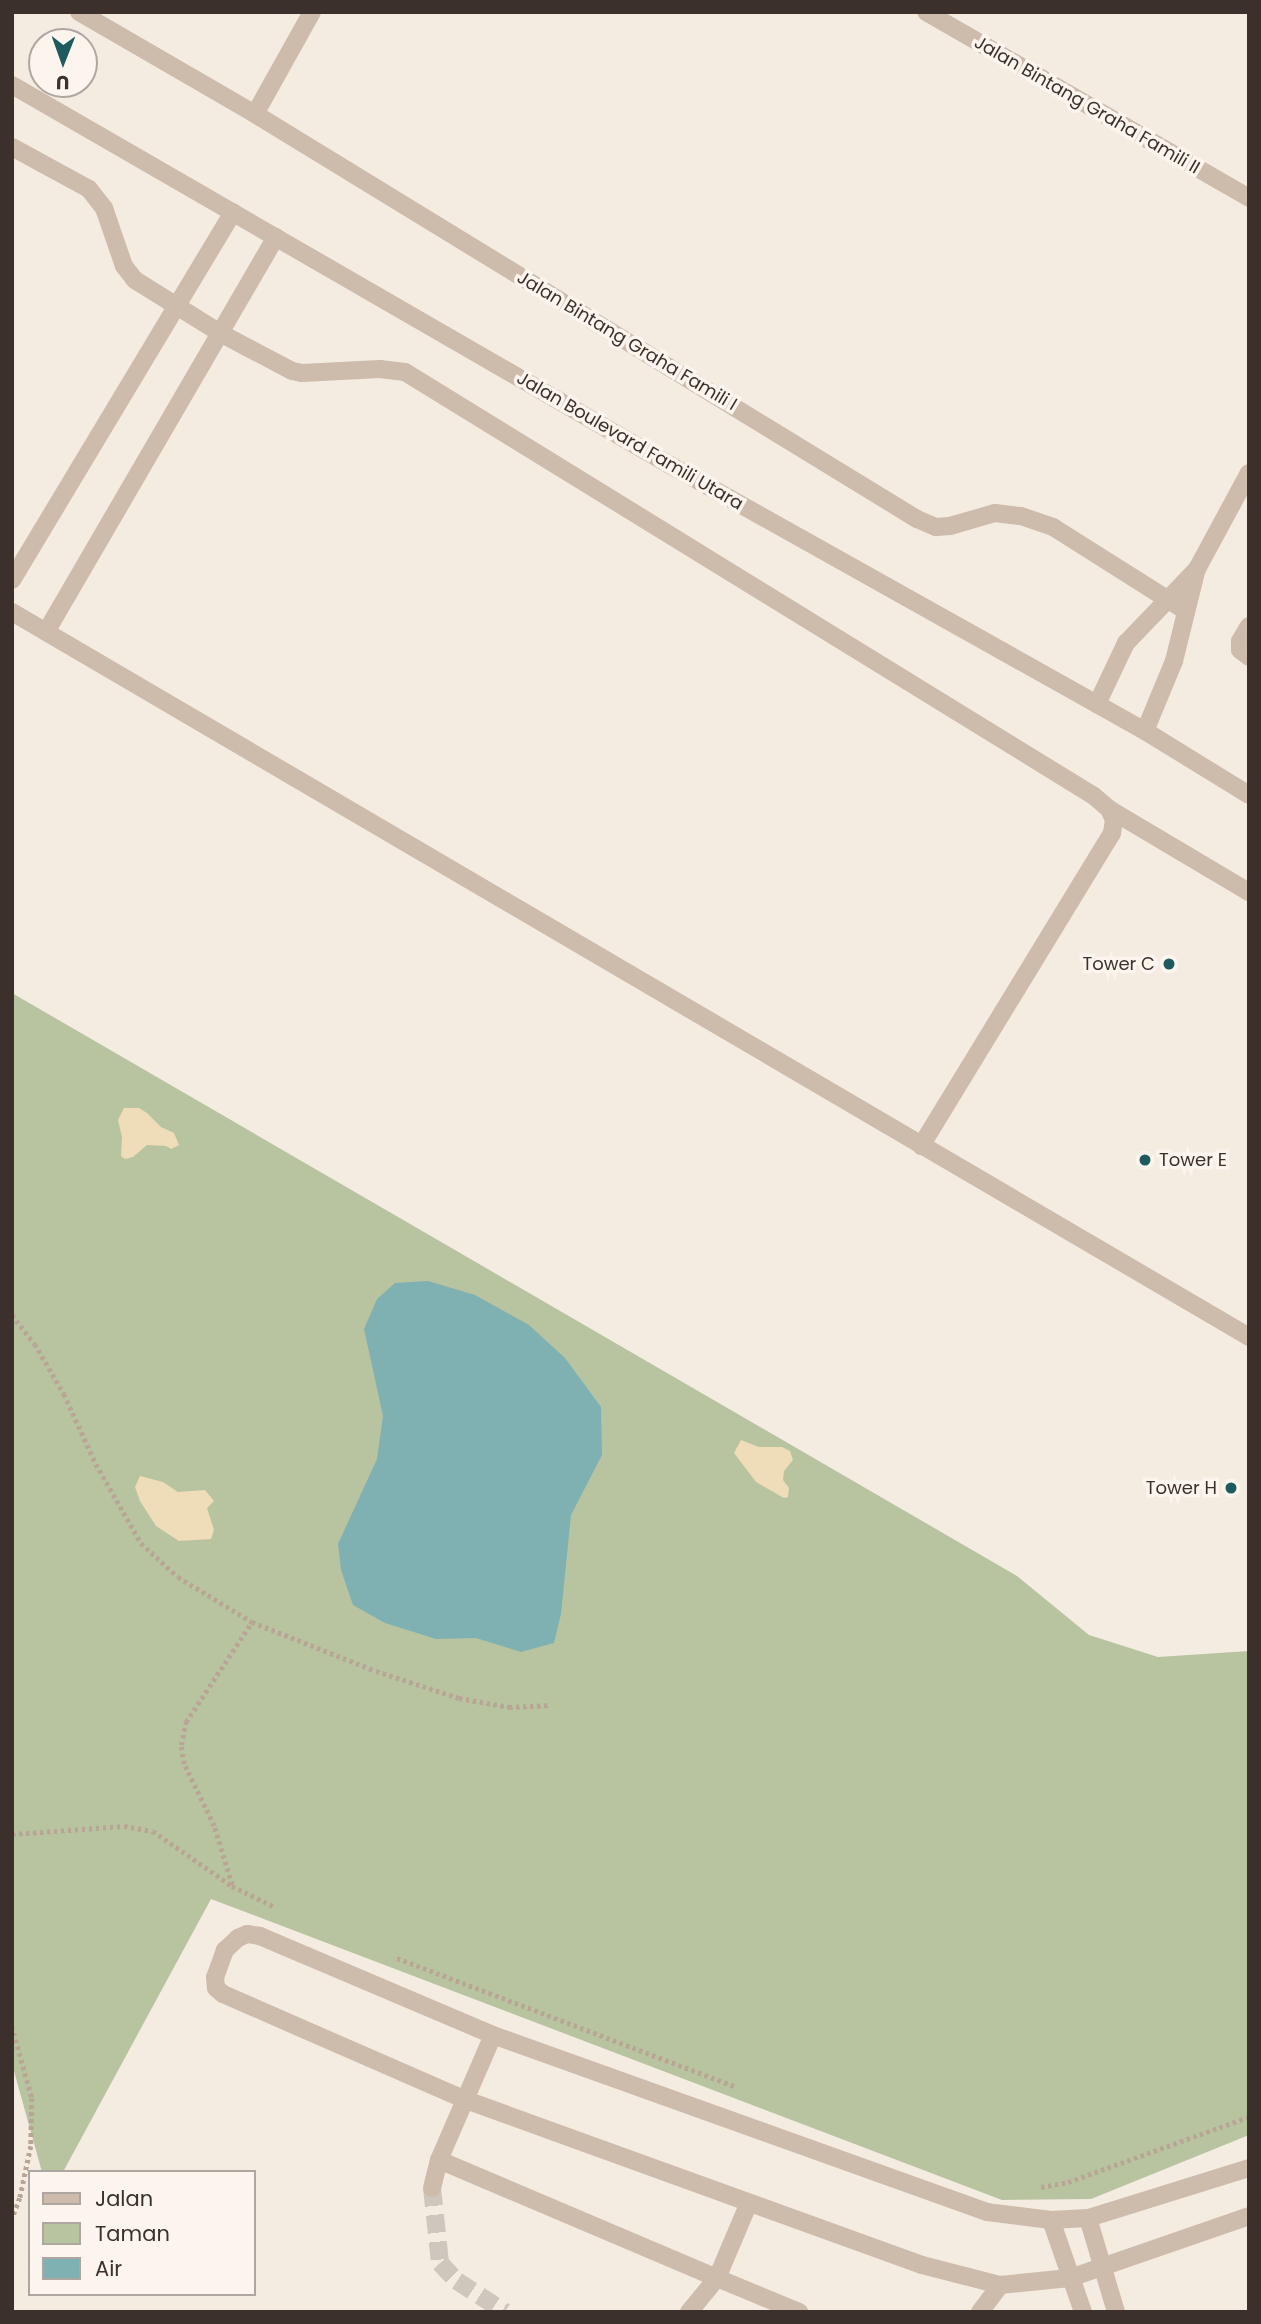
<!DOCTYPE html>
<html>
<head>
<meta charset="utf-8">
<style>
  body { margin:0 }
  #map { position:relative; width:1261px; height:2324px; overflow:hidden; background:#f4ebe1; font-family:Poppins,sans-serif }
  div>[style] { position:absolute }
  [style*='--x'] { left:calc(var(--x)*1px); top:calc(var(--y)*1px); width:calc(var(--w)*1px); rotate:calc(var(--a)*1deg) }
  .green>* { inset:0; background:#b8c4a0 }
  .sand>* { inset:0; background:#efdcb8 }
  .water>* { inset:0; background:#7fb0b2 }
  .minor-tunnel>* { height:18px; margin-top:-9px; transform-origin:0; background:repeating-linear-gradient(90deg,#cfc6bd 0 18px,transparent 0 27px) }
  .path>* { height:4.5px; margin-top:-2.25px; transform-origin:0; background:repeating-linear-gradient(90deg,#b9a596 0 3.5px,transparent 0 7px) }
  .minor>* { height:18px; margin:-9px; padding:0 9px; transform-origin:9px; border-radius:9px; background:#cdbbac }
  .dots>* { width:19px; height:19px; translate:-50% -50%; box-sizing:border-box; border:4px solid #fbf5ee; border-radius:50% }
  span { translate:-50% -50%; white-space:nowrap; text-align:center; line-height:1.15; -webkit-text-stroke:7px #fbf5ee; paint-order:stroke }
  .street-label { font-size:18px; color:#3b302b }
  .poi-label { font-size:18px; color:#3b302b }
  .right { translate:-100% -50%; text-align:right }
  .left { translate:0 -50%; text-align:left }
  .frame { position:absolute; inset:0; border:14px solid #3b302b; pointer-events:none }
  .legend { position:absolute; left:28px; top:2170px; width:228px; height:126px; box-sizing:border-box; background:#fbf5ee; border:2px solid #aea6a0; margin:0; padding:9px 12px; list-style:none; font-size:21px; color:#3b302b }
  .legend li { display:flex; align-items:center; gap:14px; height:35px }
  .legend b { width:35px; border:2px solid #aea6a0 }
  .north { position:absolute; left:28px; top:28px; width:70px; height:70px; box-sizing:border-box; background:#fbf5ee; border:2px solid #aea6a0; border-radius:50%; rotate:181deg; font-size:19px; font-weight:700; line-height:28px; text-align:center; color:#3b302b }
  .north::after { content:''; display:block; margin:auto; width:24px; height:32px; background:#1f5a5e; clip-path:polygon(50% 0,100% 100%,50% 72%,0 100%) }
</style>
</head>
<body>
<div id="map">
  <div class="green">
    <i style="clip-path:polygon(12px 993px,1017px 1576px,1089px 1635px,1158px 1657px,1249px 1651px,1249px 2135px,1091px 2199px,1002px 2200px,211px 1899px,63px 2172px,42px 2172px,12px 2064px)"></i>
  </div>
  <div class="sand">
    <i style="clip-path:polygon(124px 1108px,139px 1108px,147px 1113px,161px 1127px,174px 1133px,179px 1145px,171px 1149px,166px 1146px,147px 1145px,133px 1157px,125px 1159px,121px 1156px,122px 1137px,118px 1120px)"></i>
    <i style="clip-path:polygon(741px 1440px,759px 1447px,782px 1447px,790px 1451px,793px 1460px,784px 1471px,783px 1480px,789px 1488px,788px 1497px,784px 1498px,756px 1482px,734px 1453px)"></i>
    <i style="clip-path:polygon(140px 1476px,163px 1482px,178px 1492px,205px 1490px,214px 1501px,207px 1508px,214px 1530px,211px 1539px,179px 1541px,156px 1526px,140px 1501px,135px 1487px)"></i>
  </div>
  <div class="water">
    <i style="clip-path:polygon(428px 1281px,475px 1295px,529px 1325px,565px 1358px,601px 1407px,602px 1455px,571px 1515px,561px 1614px,554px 1643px,521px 1652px,476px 1638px,436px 1639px,385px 1623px,353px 1605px,341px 1570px,338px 1544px,377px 1459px,383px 1416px,364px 1329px,377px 1299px,395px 1283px)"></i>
  </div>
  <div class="minor-tunnel">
    <i style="--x:432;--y:2188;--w:75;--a:83.9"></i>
    <i style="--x:440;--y:2263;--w:25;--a:47"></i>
    <i style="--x:457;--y:2281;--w:57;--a:32.9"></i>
  </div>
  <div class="path">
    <i style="--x:12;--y:1315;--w:37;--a:52"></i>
    <i style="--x:35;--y:1344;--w:58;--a:59.9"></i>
    <i style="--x:64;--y:1394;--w:77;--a:65.4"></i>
    <i style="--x:96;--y:1464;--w:91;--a:60.3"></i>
    <i style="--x:141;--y:1543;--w:50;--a:42.6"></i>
    <i style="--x:178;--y:1577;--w:87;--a:31.3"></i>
    <i style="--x:252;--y:1622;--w:133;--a:21.6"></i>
    <i style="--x:376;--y:1671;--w:87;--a:18"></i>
    <i style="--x:459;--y:1698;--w:51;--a:10.2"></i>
    <i style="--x:509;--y:1707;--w:41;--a:-2.8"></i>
    <i style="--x:12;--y:1834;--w:112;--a:-4.1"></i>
    <i style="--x:124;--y:1826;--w:29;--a:10"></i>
    <i style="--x:153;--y:1831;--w:96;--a:34.8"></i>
    <i style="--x:232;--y:1886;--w:46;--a:26"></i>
    <i style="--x:232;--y:1885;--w:62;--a:-107"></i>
    <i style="--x:214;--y:1826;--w:69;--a:-115.8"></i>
    <i style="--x:184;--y:1764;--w:19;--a:-99"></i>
    <i style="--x:181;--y:1745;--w:24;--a:-78"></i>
    <i style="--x:186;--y:1722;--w:120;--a:-56.6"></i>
    <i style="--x:397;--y:1958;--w:363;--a:20.8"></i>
    <i style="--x:12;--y:2026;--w:75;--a:74.5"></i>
    <i style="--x:32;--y:2098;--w:48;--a:91.2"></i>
    <i style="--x:31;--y:2146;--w:53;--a:101.9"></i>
    <i style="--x:20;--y:2198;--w:22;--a:111"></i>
    <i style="--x:1041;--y:2187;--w:27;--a:-10"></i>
    <i style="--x:1068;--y:2182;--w:192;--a:-19.8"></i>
  </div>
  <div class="minor">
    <i style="--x:79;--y:12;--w:203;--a:30.1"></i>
    <i style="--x:255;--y:114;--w:776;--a:31.46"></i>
    <i style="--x:917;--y:519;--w:21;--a:23"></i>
    <i style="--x:936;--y:527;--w:14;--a:-4"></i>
    <i style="--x:950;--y:526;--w:47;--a:-16.1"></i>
    <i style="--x:995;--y:513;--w:26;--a:7"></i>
    <i style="--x:1021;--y:516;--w:34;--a:19"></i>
    <i style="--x:1053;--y:527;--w:157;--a:32.3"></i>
    <i style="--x:926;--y:12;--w:373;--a:29.9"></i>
    <i style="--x:12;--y:85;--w:760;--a:30.01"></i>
    <i style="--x:670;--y:465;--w:544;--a:29.25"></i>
    <i style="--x:1145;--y:731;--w:122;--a:31.6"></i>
    <i style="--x:255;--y:114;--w:117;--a:-60.8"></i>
    <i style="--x:12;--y:147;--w:88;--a:28.6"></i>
    <i style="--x:89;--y:189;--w:24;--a:52"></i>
    <i style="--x:104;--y:208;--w:61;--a:71"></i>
    <i style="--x:124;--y:266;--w:18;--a:52"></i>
    <i style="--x:135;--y:280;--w:100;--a:31.9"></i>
    <i style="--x:220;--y:333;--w:81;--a:27.8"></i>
    <i style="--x:292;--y:371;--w:10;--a:11"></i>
    <i style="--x:302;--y:373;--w:78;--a:-2.9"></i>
    <i style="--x:380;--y:369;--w:25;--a:7"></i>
    <i style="--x:405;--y:372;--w:809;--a:31.61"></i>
    <i style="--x:1094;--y:796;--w:20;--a:41"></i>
    <i style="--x:1109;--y:809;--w:163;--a:30.7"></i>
    <i style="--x:12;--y:580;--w:429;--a:-59"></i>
    <i style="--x:12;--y:612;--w:1434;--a:30.37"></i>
    <i style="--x:1249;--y:626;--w:17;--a:121"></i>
    <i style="--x:1240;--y:641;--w:9;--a:90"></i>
    <i style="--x:1240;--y:650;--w:11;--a:38"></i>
    <i style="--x:46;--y:632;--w:457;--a:-59.8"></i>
    <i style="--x:1097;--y:704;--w:68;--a:-64.6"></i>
    <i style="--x:1126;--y:643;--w:103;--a:-46.2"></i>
    <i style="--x:1197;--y:569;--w:109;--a:-61.6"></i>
    <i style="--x:1145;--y:731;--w:76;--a:-67.5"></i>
    <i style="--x:1174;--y:661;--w:92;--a:-76.1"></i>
    <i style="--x:921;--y:1146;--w:367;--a:-58.6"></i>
    <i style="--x:1112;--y:833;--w:13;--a:-81"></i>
    <i style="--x:1114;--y:820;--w:12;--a:-114"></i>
    <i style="--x:439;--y:2160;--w:302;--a:23"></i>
    <i style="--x:717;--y:2278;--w:44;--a:129.5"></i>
    <i style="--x:1249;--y:2168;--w:169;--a:162.7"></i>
    <i style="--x:1088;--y:2218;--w:37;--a:177"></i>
    <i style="--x:1051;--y:2220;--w:64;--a:-172.9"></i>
    <i style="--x:987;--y:2212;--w:525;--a:-160.29"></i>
    <i style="--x:493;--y:2035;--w:253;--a:-157"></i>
    <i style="--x:260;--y:1936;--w:13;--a:-171"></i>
    <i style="--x:247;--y:1934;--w:10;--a:156"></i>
    <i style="--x:238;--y:1938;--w:18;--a:137"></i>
    <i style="--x:225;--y:1950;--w:29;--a:110"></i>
    <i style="--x:215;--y:1977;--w:11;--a:85"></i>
    <i style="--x:216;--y:1988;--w:9;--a:41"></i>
    <i style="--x:223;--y:1994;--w:265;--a:23.6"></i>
    <i style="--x:466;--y:2100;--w:485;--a:19.9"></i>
    <i style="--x:922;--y:2265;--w:81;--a:14.4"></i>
    <i style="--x:1000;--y:2285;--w:70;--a:-5.7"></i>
    <i style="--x:1070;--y:2278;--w:189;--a:-19.1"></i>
    <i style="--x:432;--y:2188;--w:29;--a:-76"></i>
    <i style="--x:439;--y:2160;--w:136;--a:-66.6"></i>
    <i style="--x:748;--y:2205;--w:79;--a:113"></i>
    <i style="--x:717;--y:2278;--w:89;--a:22.5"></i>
    <i style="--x:1088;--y:2218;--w:98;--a:73.4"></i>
    <i style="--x:1051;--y:2220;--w:97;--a:70.8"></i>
    <i style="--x:980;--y:2312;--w:34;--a:-53"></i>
  </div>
  <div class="dots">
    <i style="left:1169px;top:964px;background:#1f5a5e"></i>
    <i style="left:1145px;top:1160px;background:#1f5a5e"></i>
    <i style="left:1231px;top:1488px;background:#1f5a5e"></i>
  </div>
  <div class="street-label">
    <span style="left:1087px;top:105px;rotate:30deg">Jalan Bintang Graha Famili II</span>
    <span style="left:627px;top:341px;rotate:31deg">Jalan Bintang Graha Famili I</span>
    <span style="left:630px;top:441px;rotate:30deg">Jalan Boulevard Famili Utara</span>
  </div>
  <div class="poi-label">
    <span class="right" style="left:1155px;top:964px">Tower C</span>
    <span class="left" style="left:1159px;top:1160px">Tower E</span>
    <span class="right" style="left:1217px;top:1488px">Tower H</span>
  </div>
  <div class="frame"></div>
  <ul class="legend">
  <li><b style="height:9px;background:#cdbbac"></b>Jalan</li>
  <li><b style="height:19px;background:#b8c4a0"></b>Taman</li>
  <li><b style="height:19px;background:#7fb0b2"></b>Air</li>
  </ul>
  <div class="north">U</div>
</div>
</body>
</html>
